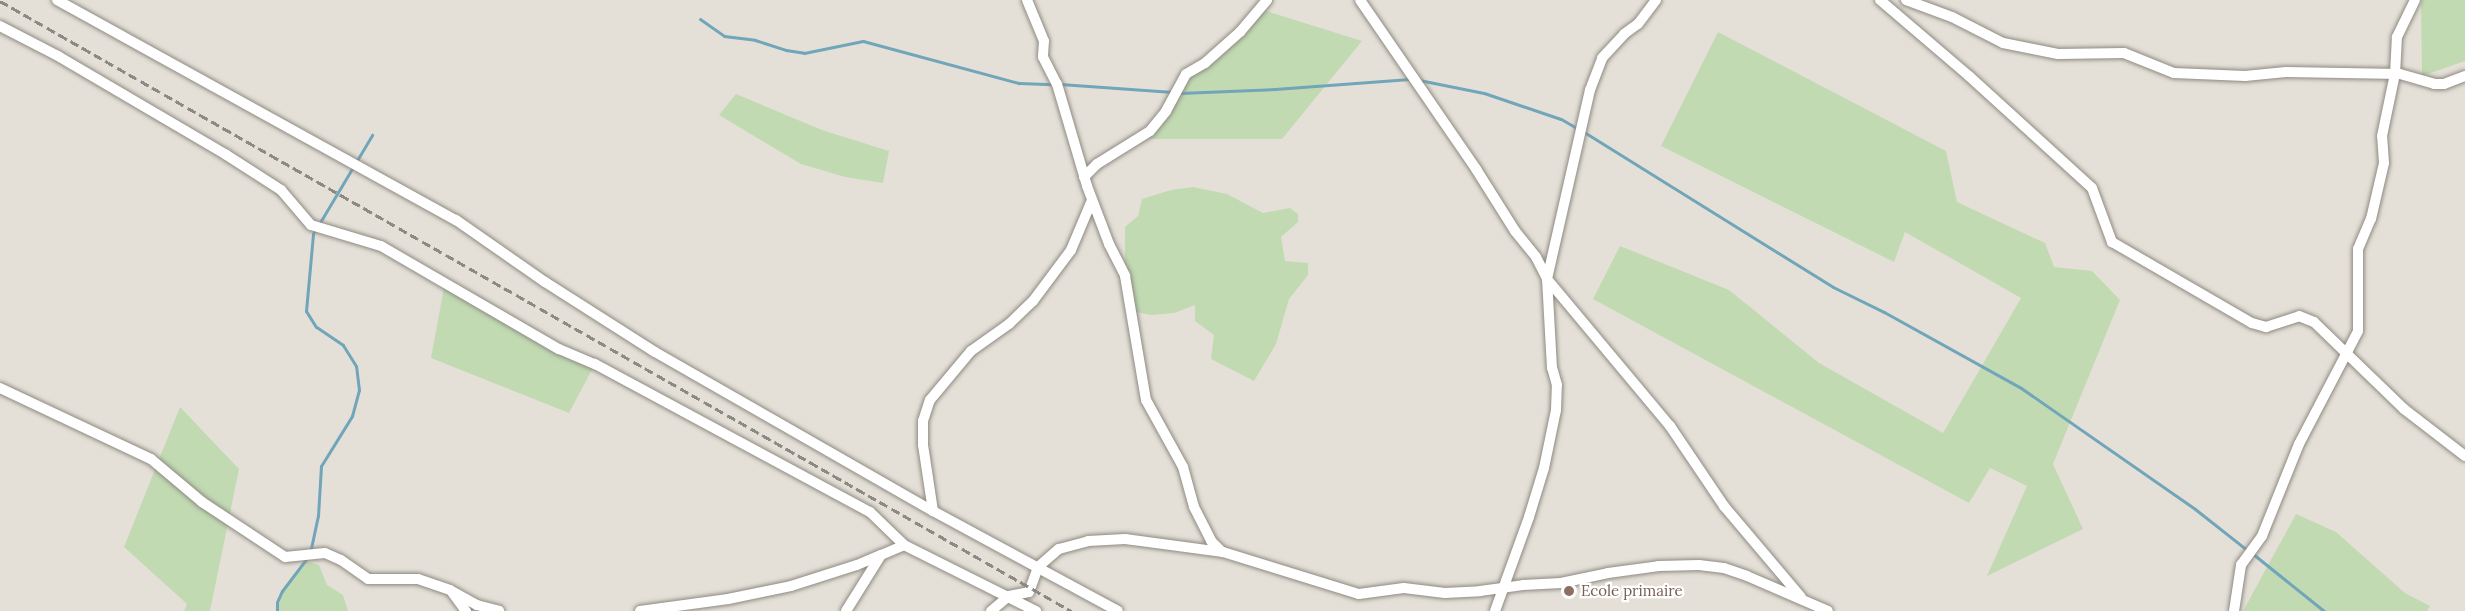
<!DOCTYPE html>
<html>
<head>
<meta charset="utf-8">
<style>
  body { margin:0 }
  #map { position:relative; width:2465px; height:611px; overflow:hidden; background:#e5e0d7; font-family:Lora,serif }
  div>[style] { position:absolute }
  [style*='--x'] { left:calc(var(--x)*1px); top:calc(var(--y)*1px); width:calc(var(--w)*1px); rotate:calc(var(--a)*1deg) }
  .green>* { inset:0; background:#c1dab2 }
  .stream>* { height:3px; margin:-1.5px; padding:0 1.5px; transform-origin:1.5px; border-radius:1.5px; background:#70a5ba }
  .roads { filter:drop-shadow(0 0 2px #8e8a82) drop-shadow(0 0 2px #8e8a82) }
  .minor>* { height:10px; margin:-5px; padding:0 5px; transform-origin:5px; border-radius:5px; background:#fff }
  .rail>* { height:3px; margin-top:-1.5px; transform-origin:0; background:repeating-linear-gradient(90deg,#8d8a84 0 9px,transparent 0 13.5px) }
  .dots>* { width:16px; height:16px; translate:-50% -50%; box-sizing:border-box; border:3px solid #fff; border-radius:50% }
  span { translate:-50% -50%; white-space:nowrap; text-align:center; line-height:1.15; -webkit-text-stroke:4.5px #fff; paint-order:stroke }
  .education-label { font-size:15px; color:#785e54 }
  .left { translate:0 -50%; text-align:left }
</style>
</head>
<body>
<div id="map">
  <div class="green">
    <i style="clip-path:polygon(2421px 0,2465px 0,2465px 61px,2422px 76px)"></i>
    <i style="clip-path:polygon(1260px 9px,1362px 41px,1282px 139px,1138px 139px,1150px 131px,1186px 74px)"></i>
    <i style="clip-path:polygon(1718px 32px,1946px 151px,1957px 202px,2045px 243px,2054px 267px,2092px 271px,2120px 300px,2053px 464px,2083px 529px,1987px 576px,2027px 486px,1990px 468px,1969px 503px,1593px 299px,1620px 246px,1729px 290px,1819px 363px,1943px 433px,2021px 298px,1905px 232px,1894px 262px,1661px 146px)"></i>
    <i style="clip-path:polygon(736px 94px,822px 130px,889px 151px,883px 183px,845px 177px,801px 164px,719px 115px)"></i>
    <i style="clip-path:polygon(1193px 187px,1227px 194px,1263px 213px,1290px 208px,1298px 214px,1298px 222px,1281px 237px,1285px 261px,1308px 263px,1308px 275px,1289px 299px,1276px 344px,1254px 381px,1211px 359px,1214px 335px,1195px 321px,1195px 305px,1174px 313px,1151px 315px,1131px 311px,1125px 276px,1125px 227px,1138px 216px,1142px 199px,1171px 190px)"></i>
    <i style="clip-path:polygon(445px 282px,595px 364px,569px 413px,431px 358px)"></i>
    <i style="clip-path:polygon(180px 407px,239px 469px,210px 611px,184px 611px,187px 604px,124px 547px)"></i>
    <i style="clip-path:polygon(2296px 514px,2336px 532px,2405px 593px,2430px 606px,2427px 611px,2243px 611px)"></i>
    <i style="clip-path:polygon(304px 561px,319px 565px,327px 585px,343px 595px,348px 611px,277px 611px,277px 602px,282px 591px)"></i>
  </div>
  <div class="stream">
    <i style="--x:700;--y:19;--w:29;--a:35"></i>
    <i style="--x:724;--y:36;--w:31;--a:7"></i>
    <i style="--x:755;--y:40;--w:33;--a:18"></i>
    <i style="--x:786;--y:50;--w:18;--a:9"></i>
    <i style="--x:804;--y:53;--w:60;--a:-11.5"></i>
    <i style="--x:863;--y:41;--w:162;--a:15.1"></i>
    <i style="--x:1019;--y:83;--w:34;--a:2"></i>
    <i style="--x:1419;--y:80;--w:66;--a:11.3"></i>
    <i style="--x:1484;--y:93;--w:81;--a:18.7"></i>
    <i style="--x:1561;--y:119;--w:20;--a:30"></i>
    <i style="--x:1060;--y:84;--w:113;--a:4"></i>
    <i style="--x:1180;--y:93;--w:95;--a:-2.4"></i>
    <i style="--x:1275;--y:89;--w:135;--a:-4.2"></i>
    <i style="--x:1584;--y:132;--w:293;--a:31.9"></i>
    <i style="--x:1833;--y:287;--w:57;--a:26.1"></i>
    <i style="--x:1884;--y:312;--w:157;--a:29"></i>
    <i style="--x:2021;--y:388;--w:212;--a:34.8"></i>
    <i style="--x:2195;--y:509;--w:66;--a:38.3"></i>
    <i style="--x:319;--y:224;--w:104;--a:-59.2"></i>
    <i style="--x:310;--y:553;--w:38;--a:-78"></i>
    <i style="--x:318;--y:516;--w:50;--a:-86.6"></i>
    <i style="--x:321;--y:466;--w:59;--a:-58.2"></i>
    <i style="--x:352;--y:416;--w:27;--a:-75"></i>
    <i style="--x:359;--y:390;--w:24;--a:-97"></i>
    <i style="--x:356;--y:366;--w:25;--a:-122"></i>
    <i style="--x:343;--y:345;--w:32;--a:-146"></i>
    <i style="--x:316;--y:327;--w:19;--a:-122"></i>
    <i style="--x:306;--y:311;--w:77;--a:-84.8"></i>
    <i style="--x:313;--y:234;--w:5;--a:-68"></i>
    <i style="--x:2253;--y:554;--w:91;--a:38.8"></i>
    <i style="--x:277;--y:611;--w:9;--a:-90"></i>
    <i style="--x:277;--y:602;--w:12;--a:-66"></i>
    <i style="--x:282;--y:591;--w:41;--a:-52.9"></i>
  </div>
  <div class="roads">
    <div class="minor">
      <i style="--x:57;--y:0;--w:456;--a:28.9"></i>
      <i style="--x:456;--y:220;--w:108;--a:34.9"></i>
      <i style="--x:545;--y:282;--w:130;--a:32.5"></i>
      <i style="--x:655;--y:352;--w:320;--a:29.8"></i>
      <i style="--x:933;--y:511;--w:210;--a:28.4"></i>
      <i style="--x:1027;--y:0;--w:44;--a:67.5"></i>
      <i style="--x:1044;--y:41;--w:16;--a:94"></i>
      <i style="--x:1043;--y:57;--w:30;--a:63"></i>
      <i style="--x:1057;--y:84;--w:106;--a:73.6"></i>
      <i style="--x:1087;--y:186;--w:62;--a:69.2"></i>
      <i style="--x:1109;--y:244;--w:36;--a:63"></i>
      <i style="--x:1125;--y:276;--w:126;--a:80.4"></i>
      <i style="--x:1146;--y:400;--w:77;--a:61.1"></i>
      <i style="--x:1183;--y:467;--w:41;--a:74.6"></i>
      <i style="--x:1194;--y:507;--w:38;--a:63"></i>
      <i style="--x:1211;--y:541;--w:16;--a:45"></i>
      <i style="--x:1360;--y:0;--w:205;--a:55.5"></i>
      <i style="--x:1476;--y:169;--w:73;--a:57.8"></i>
      <i style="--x:1515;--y:231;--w:33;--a:51"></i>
      <i style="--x:1536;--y:257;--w:25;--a:63"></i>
      <i style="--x:1547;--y:279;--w:192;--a:50.1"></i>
      <i style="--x:1670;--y:426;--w:97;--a:56"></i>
      <i style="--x:1724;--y:506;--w:119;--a:49.8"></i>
      <i style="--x:1880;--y:0;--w:117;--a:40.5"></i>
      <i style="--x:1969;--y:76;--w:166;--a:42.3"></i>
      <i style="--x:2092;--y:188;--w:58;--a:69.7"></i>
      <i style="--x:2112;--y:242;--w:162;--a:30.1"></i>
      <i style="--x:2252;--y:323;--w:15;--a:16"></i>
      <i style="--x:2266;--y:327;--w:35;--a:-18"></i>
      <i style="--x:2299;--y:316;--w:16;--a:22"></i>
      <i style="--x:2314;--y:322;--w:125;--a:44"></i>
      <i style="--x:2404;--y:409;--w:77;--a:37.6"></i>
      <i style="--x:1906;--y:0;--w:49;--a:20.3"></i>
      <i style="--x:1952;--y:17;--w:57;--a:27"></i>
      <i style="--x:2003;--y:43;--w:56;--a:11.3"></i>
      <i style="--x:2058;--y:54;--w:66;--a:-0.9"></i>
      <i style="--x:2124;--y:53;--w:54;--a:21.8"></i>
      <i style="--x:2174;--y:73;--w:71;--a:2.4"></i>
      <i style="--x:2245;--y:76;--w:41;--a:-5.6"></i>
      <i style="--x:2286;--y:72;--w:114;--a:1"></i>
      <i style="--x:2400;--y:74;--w:35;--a:16"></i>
      <i style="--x:2434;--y:84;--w:10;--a:0"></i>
      <i style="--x:2444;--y:84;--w:22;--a:-21"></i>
      <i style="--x:0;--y:26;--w:65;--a:27.3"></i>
      <i style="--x:58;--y:56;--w:194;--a:30.4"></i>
      <i style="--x:225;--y:154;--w:67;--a:32.7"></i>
      <i style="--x:281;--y:190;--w:46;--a:49.4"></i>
      <i style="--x:311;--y:225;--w:73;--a:16.7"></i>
      <i style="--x:381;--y:246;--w:206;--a:30.1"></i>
      <i style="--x:559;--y:349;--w:39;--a:23"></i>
      <i style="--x:595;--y:364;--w:312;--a:28.3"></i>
      <i style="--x:870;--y:512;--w:47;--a:44.1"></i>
      <i style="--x:1084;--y:177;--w:18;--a:-45"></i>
      <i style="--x:1097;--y:164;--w:62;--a:-31.9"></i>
      <i style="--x:1150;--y:131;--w:26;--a:-51"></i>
      <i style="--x:1166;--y:111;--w:42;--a:-61.6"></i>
      <i style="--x:1186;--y:74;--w:22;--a:-30"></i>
      <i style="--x:1205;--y:63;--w:47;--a:-41.5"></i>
      <i style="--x:1240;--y:32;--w:42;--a:-49.8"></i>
      <i style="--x:0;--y:388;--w:167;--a:25.2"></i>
      <i style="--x:151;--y:459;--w:67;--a:40.1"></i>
      <i style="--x:202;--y:502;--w:100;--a:33.5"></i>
      <i style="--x:285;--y:557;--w:40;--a:-5.7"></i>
      <i style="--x:325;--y:553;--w:17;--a:24"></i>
      <i style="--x:341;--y:560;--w:33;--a:35"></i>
      <i style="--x:368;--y:579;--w:50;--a:0"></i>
      <i style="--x:418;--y:579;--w:34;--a:19"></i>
      <i style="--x:450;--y:590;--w:31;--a:29"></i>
      <i style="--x:477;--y:605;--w:23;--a:15"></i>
      <i style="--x:933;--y:511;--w:67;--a:-98.6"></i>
      <i style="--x:923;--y:445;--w:24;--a:-90"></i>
      <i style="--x:923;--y:421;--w:22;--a:-72"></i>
      <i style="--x:930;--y:400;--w:64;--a:-50.1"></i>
      <i style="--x:971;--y:351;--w:47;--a:-35.4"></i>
      <i style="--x:1009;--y:324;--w:33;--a:-44"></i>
      <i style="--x:1033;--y:301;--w:64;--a:-53.3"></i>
      <i style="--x:1071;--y:250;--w:54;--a:-67.2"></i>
      <i style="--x:452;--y:592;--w:24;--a:54"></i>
      <i style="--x:640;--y:611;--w:89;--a:-7.8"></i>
      <i style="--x:728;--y:599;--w:64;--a:-11.7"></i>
      <i style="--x:791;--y:586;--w:69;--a:-17.7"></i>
      <i style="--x:857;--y:565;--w:26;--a:-23"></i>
      <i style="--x:846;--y:611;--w:66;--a:-58"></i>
      <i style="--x:881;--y:555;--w:25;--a:-23"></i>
      <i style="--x:904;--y:545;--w:148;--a:26.6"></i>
      <i style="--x:991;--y:611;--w:23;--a:-40"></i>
      <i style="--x:1009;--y:596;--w:20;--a:-11"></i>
      <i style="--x:1029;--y:592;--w:27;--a:-70"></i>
      <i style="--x:1038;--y:567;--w:28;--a:-41"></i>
      <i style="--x:1059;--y:549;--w:30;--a:-15"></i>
      <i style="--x:1088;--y:541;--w:37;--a:-3"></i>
      <i style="--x:1125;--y:539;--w:99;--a:7.6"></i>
      <i style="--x:1223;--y:552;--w:142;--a:17.2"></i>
      <i style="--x:1359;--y:594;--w:45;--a:-7.6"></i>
      <i style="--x:1404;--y:588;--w:41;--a:7"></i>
      <i style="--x:1445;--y:593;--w:35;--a:-3"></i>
      <i style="--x:1480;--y:591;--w:43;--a:-7.9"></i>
      <i style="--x:1523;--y:585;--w:38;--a:-3"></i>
      <i style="--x:1561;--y:583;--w:48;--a:-12"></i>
      <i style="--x:1608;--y:573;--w:51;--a:-7.8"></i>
      <i style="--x:1659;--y:566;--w:40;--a:-1.4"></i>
      <i style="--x:1699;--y:565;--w:25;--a:7"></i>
      <i style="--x:1724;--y:568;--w:24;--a:19"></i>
      <i style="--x:1747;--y:576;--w:88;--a:23.4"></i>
      <i style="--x:1495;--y:611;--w:100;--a:-70.1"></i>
      <i style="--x:1529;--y:517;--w:51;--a:-73"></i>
      <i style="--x:1544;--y:468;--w:59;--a:-78.3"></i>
      <i style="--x:1556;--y:410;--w:25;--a:-88"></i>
      <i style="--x:1557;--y:385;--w:18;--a:-106"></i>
      <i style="--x:1552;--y:368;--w:89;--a:-93.2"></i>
      <i style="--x:1547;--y:279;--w:194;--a:-77.2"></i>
      <i style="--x:1590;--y:90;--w:34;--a:-69"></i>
      <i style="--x:1602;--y:58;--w:33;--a:-47"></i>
      <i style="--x:1624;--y:34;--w:17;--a:-36"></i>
      <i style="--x:1638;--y:24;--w:30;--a:-53"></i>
      <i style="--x:2234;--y:611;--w:47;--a:-81.3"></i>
      <i style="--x:2241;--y:565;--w:36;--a:-54"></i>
      <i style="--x:2262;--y:536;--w:99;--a:-68.1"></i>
      <i style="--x:2299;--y:444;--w:127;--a:-62.4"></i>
      <i style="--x:2358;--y:331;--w:82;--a:-90"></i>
      <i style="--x:2358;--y:249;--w:33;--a:-67"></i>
      <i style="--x:2371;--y:219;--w:57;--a:-76.9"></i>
      <i style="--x:2384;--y:163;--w:27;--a:-94"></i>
      <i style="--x:2382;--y:136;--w:63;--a:-78.2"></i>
      <i style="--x:2395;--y:74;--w:37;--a:-87"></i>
      <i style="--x:2397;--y:37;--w:41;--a:-64.1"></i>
    </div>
  </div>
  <div class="rail">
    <i style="--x:0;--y:1;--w:1233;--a:29.66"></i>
  </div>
  <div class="dots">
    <i style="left:1569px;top:591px;background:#8d6e63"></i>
  </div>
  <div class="education-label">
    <span class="left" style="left:1581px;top:591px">Ecole primaire</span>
  </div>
</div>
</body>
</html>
